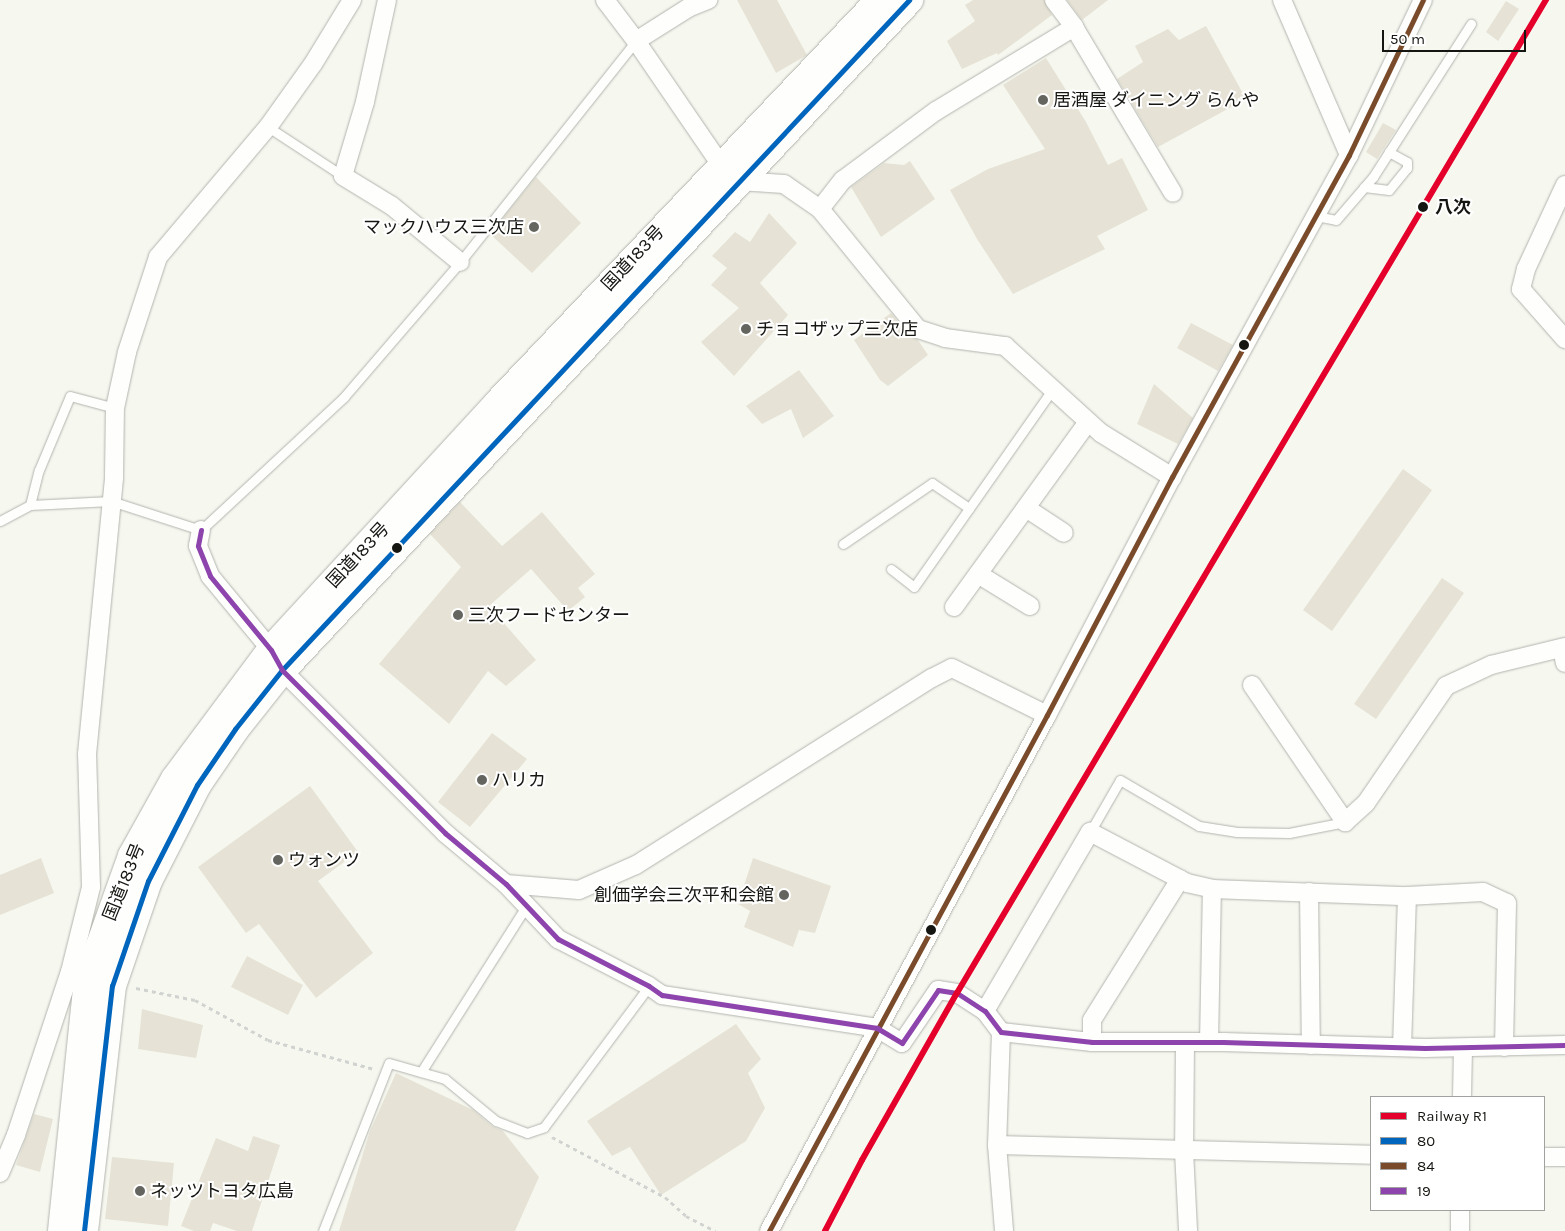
<!DOCTYPE html>
<html>
<head>
<meta charset="utf-8">
<style>
  body { margin:0 }
  #map { position:relative; width:1565px; height:1231px; overflow:hidden; background:#f6f8f0; font-family:Karla,"Noto Sans JP",sans-serif }
  div>[style] { position:absolute }
  [style*='--x'] { left:calc(var(--x)*1px); top:calc(var(--y)*1px); width:calc(var(--w)*1px); rotate:calc(var(--a)*1deg) }
  .building>* { inset:0; background:#e6e2d5 }
  .path>* { height:3px; margin-top:-1.5px; transform-origin:0; background:repeating-linear-gradient(90deg,#d1d3d0 0 4px,transparent 0 8px) }
  .roads { filter:drop-shadow(0 0 1px #b2b3ad) drop-shadow(0 0 1px #b2b3ad) }
  .service>* { height:9px; margin:-4.5px; padding:0 4.5px; transform-origin:4.5px; border-radius:4.5px; background:#fefefd }
  .minor>* { height:18px; margin:-9px; padding:0 9px; transform-origin:9px; border-radius:9px; background:#fefefd }
  .trunk>* { height:28px; margin:-14px; padding:0 14px; transform-origin:14px; border-radius:14px; background:#fefefd }
  .bus-1>* { height:5px; margin:-2.5px; padding:0 2.5px; transform-origin:2.5px; border-radius:2.5px; background:#0065bd }
  .bus-2>* { height:5px; margin:-2.5px; padding:0 2.5px; transform-origin:2.5px; border-radius:2.5px; background:#7a4b2a }
  .bus-3>* { height:5px; margin:-2.5px; padding:0 2.5px; transform-origin:2.5px; border-radius:2.5px; background:#8e44ad }
  .rail-1>* { height:6px; margin:-3px; padding:0 3px; transform-origin:3px; border-radius:3px; background:#e4002b }
  .dots>* { width:14px; height:14px; translate:-50% -50%; box-sizing:border-box; border:2px solid #fff; border-radius:50% }
  span { translate:-50% -50%; white-space:nowrap; text-align:center; line-height:1.15; -webkit-text-stroke:4px #fff; paint-order:stroke }
  .poi-label { font-size:18px; color:#151611 }
  .left { translate:0 -50%; text-align:left }
  .right { translate:-100% -50%; text-align:right }
  .stop-label { font-size:18px; color:#151611; font-weight:700 }
  .street-label { font-size:18px; color:#151611 }
  .legend { position:absolute; left:1370px; top:1096px; width:175px; height:115px; box-sizing:border-box; background:#fff; border:1px solid #a1a2a0; margin:0; padding:6px 9px; list-style:none; font-size:15px; color:#151611 }
  .legend li { display:flex; align-items:center; gap:10px; height:25px }
  .legend b { width:25px; border:1px solid #a1a2a0 }
  .scale { position:absolute; left:1382px; top:30px; width:144px; height:22px; box-sizing:border-box; border:2px solid #151611; border-top:0; padding-left:6px; font-size:15px; line-height:18px; white-space:nowrap; color:#151611; -webkit-text-stroke:4px #fff; paint-order:stroke }
</style>
</head>
<body>
<div id="map">
  <div class="building">
    <i style="clip-path:polygon(737px 0,777px 0,807px 55px,776px 73px)"></i>
    <i style="clip-path:polygon(973px 0,1044px 0,1052px 15px,998px 55px,997px 53px,962px 69px,947px 41px,975px 21px,965px 5px)"></i>
    <i style="clip-path:polygon(1067px 0,1108px 0,1082px 20px)"></i>
    <i style="clip-path:polygon(1506px 1px,1519px 9px,1498px 41px,1486px 32px)"></i>
    <i style="clip-path:polygon(1206px 26px,1246px 99px,1158px 147px,1117px 79px,1143px 62px,1135px 46px,1168px 29px,1179px 40px)"></i>
    <i style="clip-path:polygon(1046px 58px,1086px 122px,1108px 165px,1122px 158px,1148px 210px,1097px 236px,1105px 249px,1013px 294px,977px 239px,950px 190px,988px 169px,1045px 149px,1003px 85px)"></i>
    <i style="clip-path:polygon(1383px 123px,1396px 130px,1377px 159px,1366px 152px)"></i>
    <i style="clip-path:polygon(910px 161px,935px 199px,881px 237px,851px 187px,884px 163px,904px 165px)"></i>
    <i style="clip-path:polygon(536px 177px,581px 223px,532px 273px,490px 234px)"></i>
    <i style="clip-path:polygon(769px 213px,797px 243px,760px 283px,788px 315px,734px 376px,701px 342px,739px 308px,711px 285px,727px 268px,712px 256px,735px 232px,750px 242px)"></i>
    <i style="clip-path:polygon(891px 313px,910px 336px,918px 340px,928px 355px,888px 386px,880px 380px,854px 340px)"></i>
    <i style="clip-path:polygon(1191px 323px,1233px 345px,1218px 371px,1177px 348px)"></i>
    <i style="clip-path:polygon(799px 370px,834px 416px,803px 438px,791px 409px,762px 424px,746px 406px)"></i>
    <i style="clip-path:polygon(1154px 384px,1193px 418px,1178px 444px,1137px 424px)"></i>
    <i style="clip-path:polygon(1403px 469px,1432px 490px,1332px 631px,1303px 610px)"></i>
    <i style="clip-path:polygon(460px 502px,502px 546px,542px 512px,595px 574px,578px 588px,585px 597px,568px 611px,531px 569px,489px 606px,536px 660px,506px 686px,488px 671px,449px 724px,379px 664px,461px 567px,430px 534px)"></i>
    <i style="clip-path:polygon(1442px 578px,1464px 593px,1376px 719px,1354px 704px)"></i>
    <i style="clip-path:polygon(492px 733px,527px 759px,470px 827px,438px 802px)"></i>
    <i style="clip-path:polygon(310px 786px,358px 852px,318px 881px,373px 953px,316px 998px,259px 924px,246px 933px,198px 867px)"></i>
    <i style="clip-path:polygon(41px 858px,54px 893px,0 915px,0 875px)"></i>
    <i style="clip-path:polygon(753px 858px,831px 886px,815px 933px,799px 930px,793px 947px,744px 927px,750px 911px,738px 904px)"></i>
    <i style="clip-path:polygon(247px 956px,303px 985px,288px 1015px,231px 987px)"></i>
    <i style="clip-path:polygon(142px 1009px,203px 1025px,196px 1058px,138px 1049px)"></i>
    <i style="clip-path:polygon(736px 1024px,761px 1059px,748px 1073px,765px 1108px,746px 1141px,661px 1195px,630px 1147px,612px 1156px,587px 1121px)"></i>
    <i style="clip-path:polygon(396px 1073px,473px 1110px,492px 1126px,503px 1131px,539px 1177px,515px 1231px,339px 1231px,370px 1131px)"></i>
    <i style="clip-path:polygon(34px 1114px,53px 1119px,40px 1172px,16px 1165px)"></i>
    <i style="clip-path:polygon(253px 1136px,280px 1145px,252px 1231px,237px 1231px,213px 1223px,210px 1231px,194px 1231px,181px 1226px,216px 1138px,248px 1151px)"></i>
    <i style="clip-path:polygon(112px 1157px,174px 1163px,168px 1226px,105px 1219px)"></i>
  </div>
  <div class="path">
    <i style="--x:136;--y:988;--w:60;--a:11.5"></i>
    <i style="--x:195;--y:1000;--w:83;--a:28.7"></i>
    <i style="--x:268;--y:1040;--w:110;--a:15.3"></i>
    <i style="--x:552;--y:1137;--w:128;--a:28"></i>
    <i style="--x:665;--y:1197;--w:28;--a:42"></i>
    <i style="--x:686;--y:1216;--w:33;--a:27"></i>
  </div>
  <div class="roads">
    <div class="service">
      <i style="--x:268;--y:127;--w:90;--a:33.2"></i>
      <i style="--x:1364;--y:187;--w:25;--a:7"></i>
      <i style="--x:1389;--y:190;--w:28;--a:-51"></i>
      <i style="--x:1407;--y:168;--w:6;--a:-90"></i>
      <i style="--x:1407;--y:162;--w:21;--a:-151"></i>
      <i style="--x:1316;--y:216;--w:20;--a:11"></i>
      <i style="--x:1336;--y:220;--w:57;--a:-49.3"></i>
      <i style="--x:1373;--y:177;--w:182;--a:-57.4"></i>
      <i style="--x:30;--y:505;--w:36;--a:-76"></i>
      <i style="--x:39;--y:470;--w:80;--a:-67.3"></i>
      <i style="--x:70;--y:396;--w:47;--a:14.9"></i>
      <i style="--x:0;--y:521;--w:34;--a:-28"></i>
      <i style="--x:30;--y:505;--w:81;--a:-2.8"></i>
      <i style="--x:111;--y:501;--w:95;--a:17.9"></i>
      <i style="--x:201;--y:530;--w:195;--a:-42.9"></i>
      <i style="--x:344;--y:397;--w:178;--a:-49.3"></i>
      <i style="--x:460;--y:262;--w:283;--a:-51.5"></i>
      <i style="--x:843;--y:544;--w:108;--a:-34.4"></i>
      <i style="--x:932;--y:483;--w:45;--a:34"></i>
      <i style="--x:891;--y:569;--w:29;--a:38"></i>
      <i style="--x:914;--y:587;--w:241;--a:-55"></i>
      <i style="--x:1090;--y:832;--w:60;--a:-60"></i>
      <i style="--x:1120;--y:780;--w:91;--a:30.2"></i>
      <i style="--x:1199;--y:826;--w:37;--a:9"></i>
      <i style="--x:1236;--y:832;--w:53;--a:1.1"></i>
      <i style="--x:1289;--y:833;--w:57;--a:-11.1"></i>
      <i style="--x:421;--y:1072;--w:198;--a:-57.6"></i>
      <i style="--x:323;--y:1231;--w:180;--a:-68.6"></i>
      <i style="--x:389;--y:1063;--w:58;--a:15.9"></i>
      <i style="--x:445;--y:1079;--w:66;--a:39.5"></i>
      <i style="--x:496;--y:1121;--w:33;--a:21"></i>
      <i style="--x:527;--y:1133;--w:18;--a:-19"></i>
      <i style="--x:544;--y:1127;--w:176;--a:-53.3"></i>
    </div>
    <div class="minor">
      <i style="--x:387;--y:0;--w:104;--a:102.2"></i>
      <i style="--x:365;--y:102;--w:77;--a:106.6"></i>
      <i style="--x:343;--y:176;--w:57;--a:31.5"></i>
      <i style="--x:392;--y:206;--w:88;--a:39.5"></i>
      <i style="--x:605;--y:0;--w:51;--a:52.9"></i>
      <i style="--x:636;--y:41;--w:150;--a:55.6"></i>
      <i style="--x:721;--y:165;--w:24;--a:42"></i>
      <i style="--x:739;--y:181;--w:45;--a:3.8"></i>
      <i style="--x:784;--y:184;--w:44;--a:34.8"></i>
      <i style="--x:820;--y:209;--w:155;--a:50.8"></i>
      <i style="--x:918;--y:329;--w:28;--a:18"></i>
      <i style="--x:945;--y:338;--w:61;--a:7.6"></i>
      <i style="--x:1005;--y:346;--w:130;--a:42.2"></i>
      <i style="--x:1101;--y:433;--w:84;--a:31.8"></i>
      <i style="--x:1054;--y:0;--w:34;--a:53"></i>
      <i style="--x:1282;--y:0;--w:169;--a:66.6"></i>
      <i style="--x:636;--y:41;--w:62;--a:-32.4"></i>
      <i style="--x:688;--y:8;--w:22;--a:-22"></i>
      <i style="--x:1565;--y:185;--w:93;--a:114.9"></i>
      <i style="--x:1526;--y:269;--w:21;--a:104"></i>
      <i style="--x:1521;--y:289;--w:67;--a:48.7"></i>
      <i style="--x:820;--y:209;--w:37;--a:-52"></i>
      <i style="--x:843;--y:180;--w:116;--a:-36.6"></i>
      <i style="--x:936;--y:111;--w:162;--a:-31.3"></i>
      <i style="--x:1074;--y:27;--w:193;--a:59.2"></i>
      <i style="--x:1026;--y:508;--w:45;--a:33.3"></i>
      <i style="--x:201;--y:530;--w:16;--a:101"></i>
      <i style="--x:198;--y:546;--w:32;--a:68"></i>
      <i style="--x:210;--y:576;--w:96;--a:50.5"></i>
      <i style="--x:271;--y:650;--w:23;--a:61"></i>
      <i style="--x:282;--y:670;--w:231;--a:45"></i>
      <i style="--x:445;--y:833;--w:80;--a:39.9"></i>
      <i style="--x:506;--y:884;--w:76;--a:46.6"></i>
      <i style="--x:558;--y:939;--w:102;--a:27.3"></i>
      <i style="--x:649;--y:986;--w:16;--a:35"></i>
      <i style="--x:662;--y:995;--w:218;--a:8.7"></i>
      <i style="--x:877;--y:1028;--w:29;--a:31"></i>
      <i style="--x:902;--y:1043;--w:64;--a:-55.8"></i>
      <i style="--x:938;--y:990;--w:19;--a:9"></i>
      <i style="--x:957;--y:993;--w:33;--a:33"></i>
      <i style="--x:985;--y:1011;--w:26;--a:53"></i>
      <i style="--x:1001;--y:1032;--w:92;--a:6.3"></i>
      <i style="--x:1092;--y:1042;--w:131;--a:0"></i>
      <i style="--x:1223;--y:1042;--w:202;--a:1.7"></i>
      <i style="--x:1425;--y:1048;--w:140;--a:-1.2"></i>
      <i style="--x:978;--y:574;--w:61;--a:31.6"></i>
      <i style="--x:954;--y:607;--w:228;--a:-54.1"></i>
      <i style="--x:1562;--y:648;--w:15;--a:79"></i>
      <i style="--x:1252;--y:685;--w:166;--a:55.8"></i>
      <i style="--x:1345;--y:822;--w:28;--a:-42"></i>
      <i style="--x:1366;--y:803;--w:142;--a:-55.6"></i>
      <i style="--x:1446;--y:686;--w:50;--a:-25"></i>
      <i style="--x:1491;--y:665;--w:76;--a:-13.7"></i>
      <i style="--x:506;--y:884;--w:73;--a:4.7"></i>
      <i style="--x:579;--y:890;--w:62;--a:-23.7"></i>
      <i style="--x:636;--y:865;--w:350;--a:-32.3"></i>
      <i style="--x:932;--y:678;--w:22;--a:-27"></i>
      <i style="--x:952;--y:668;--w:106;--a:26.3"></i>
      <i style="--x:1309;--y:892;--w:153;--a:89.3"></i>
      <i style="--x:985;--y:1011;--w:208;--a:-59.6"></i>
      <i style="--x:1090;--y:832;--w:110;--a:27.7"></i>
      <i style="--x:1187;--y:883;--w:26;--a:13"></i>
      <i style="--x:1212;--y:889;--w:195;--a:2.1"></i>
      <i style="--x:1407;--y:896;--w:76;--a:-3"></i>
      <i style="--x:1483;--y:892;--w:26;--a:25"></i>
      <i style="--x:1507;--y:903;--w:144;--a:91.2"></i>
      <i style="--x:1001;--y:1032;--w:113;--a:92"></i>
      <i style="--x:997;--y:1145;--w:86;--a:85.3"></i>
      <i style="--x:1092;--y:1042;--w:22;--a:-90"></i>
      <i style="--x:1092;--y:1020;--w:166;--a:-58"></i>
      <i style="--x:1209;--y:1042;--w:153;--a:-88.9"></i>
      <i style="--x:1185;--y:1043;--w:108;--a:90.5"></i>
      <i style="--x:1184;--y:1151;--w:80;--a:87.1"></i>
      <i style="--x:1402;--y:1047;--w:151;--a:-88.1"></i>
      <i style="--x:1462;--y:1097;--w:49;--a:-88.8"></i>
      <i style="--x:997;--y:1145;--w:374;--a:1.5"></i>
      <i style="--x:1544;--y:1157;--w:21;--a:0"></i>
      <i style="--x:0;--y:1173;--w:41;--a:-67.2"></i>
      <i style="--x:16;--y:1135;--w:172;--a:-71.7"></i>
      <i style="--x:70;--y:972;--w:88;--a:-76.1"></i>
      <i style="--x:91;--y:887;--w:133;--a:-91.7"></i>
      <i style="--x:87;--y:754;--w:278;--a:-84.4"></i>
      <i style="--x:114;--y:477;--w:69;--a:-89.2"></i>
      <i style="--x:115;--y:408;--w:57;--a:-77.9"></i>
      <i style="--x:127;--y:352;--w:100;--a:-71.9"></i>
      <i style="--x:158;--y:257;--w:170;--a:-49.8"></i>
      <i style="--x:268;--y:127;--w:77;--a:-54.5"></i>
      <i style="--x:313;--y:64;--w:75;--a:-58.6"></i>
      <i style="--x:769;--y:1231;--w:586;--a:-61.69"></i>
      <i style="--x:1047;--y:715;--w:269;--a:-62.3"></i>
      <i style="--x:1172;--y:477;--w:367;--a:-61.2"></i>
      <i style="--x:1349;--y:155;--w:172;--a:-64.5"></i>
      <i style="--x:1460;--y:1231;--w:21;--a:-90"></i>
    </div>
    <div class="trunk">
      <i style="--x:62;--y:1231;--w:253;--a:-84.1"></i>
      <i style="--x:88;--y:979;--w:131;--a:-70.3"></i>
      <i style="--x:132;--y:856;--w:88;--a:-60.8"></i>
      <i style="--x:175;--y:779;--w:161;--a:-53.3"></i>
      <i style="--x:271;--y:650;--w:335;--a:-47.4"></i>
      <i style="--x:498;--y:403;--w:555;--a:-46.53"></i>
      <i style="--x:84;--y:1231;--w:247;--a:-83.5"></i>
      <i style="--x:112;--y:986;--w:111;--a:-71.1"></i>
      <i style="--x:148;--y:881;--w:108;--a:-63"></i>
      <i style="--x:197;--y:785;--w:68;--a:-55.8"></i>
      <i style="--x:235;--y:729;--w:75;--a:-51.5"></i>
      <i style="--x:282;--y:670;--w:918;--a:-46.9"></i>
    </div>
  </div>
  <div class="bus-1">
    <i style="--x:84;--y:1231;--w:247;--a:-83.5"></i>
    <i style="--x:112;--y:986;--w:111;--a:-71.1"></i>
    <i style="--x:148;--y:881;--w:108;--a:-63"></i>
    <i style="--x:197;--y:785;--w:68;--a:-55.8"></i>
    <i style="--x:235;--y:729;--w:75;--a:-51.5"></i>
    <i style="--x:282;--y:670;--w:918;--a:-46.9"></i>
  </div>
  <div class="bus-2">
    <i style="--x:769;--y:1231;--w:586;--a:-61.69"></i>
    <i style="--x:1047;--y:715;--w:269;--a:-62.3"></i>
    <i style="--x:1172;--y:477;--w:367;--a:-61.2"></i>
    <i style="--x:1349;--y:155;--w:172;--a:-64.5"></i>
  </div>
  <div class="bus-3">
    <i style="--x:201;--y:530;--w:16;--a:101"></i>
    <i style="--x:198;--y:546;--w:32;--a:68"></i>
    <i style="--x:210;--y:576;--w:96;--a:50.5"></i>
    <i style="--x:271;--y:650;--w:23;--a:61"></i>
    <i style="--x:282;--y:670;--w:231;--a:45"></i>
    <i style="--x:445;--y:833;--w:80;--a:39.9"></i>
    <i style="--x:506;--y:884;--w:76;--a:46.6"></i>
    <i style="--x:558;--y:939;--w:102;--a:27.3"></i>
    <i style="--x:649;--y:986;--w:16;--a:35"></i>
    <i style="--x:662;--y:995;--w:218;--a:8.7"></i>
    <i style="--x:877;--y:1028;--w:29;--a:31"></i>
    <i style="--x:902;--y:1043;--w:64;--a:-55.8"></i>
    <i style="--x:938;--y:990;--w:19;--a:9"></i>
    <i style="--x:957;--y:993;--w:33;--a:33"></i>
    <i style="--x:985;--y:1011;--w:26;--a:53"></i>
    <i style="--x:1001;--y:1032;--w:92;--a:6.3"></i>
    <i style="--x:1092;--y:1042;--w:131;--a:0"></i>
    <i style="--x:1223;--y:1042;--w:202;--a:1.7"></i>
    <i style="--x:1425;--y:1048;--w:140;--a:-1.2"></i>
  </div>
  <div class="rail-1">
    <i style="--x:825;--y:1231;--w:80;--a:-62.5"></i>
    <i style="--x:862;--y:1160;--w:192;--a:-60.4"></i>
    <i style="--x:957;--y:993;--w:1155;--a:-59.33"></i>
  </div>
  <div class="dots">
    <i style="left:1043px;top:100px;background:#64655f"></i>
    <i style="left:1423px;top:207px;background:#151611"></i>
    <i style="left:534px;top:227px;background:#64655f"></i>
    <i style="left:746px;top:329px;background:#64655f"></i>
    <i style="left:1244px;top:345px;background:#151611"></i>
    <i style="left:397px;top:548px;background:#151611"></i>
    <i style="left:458px;top:615px;background:#64655f"></i>
    <i style="left:482px;top:780px;background:#64655f"></i>
    <i style="left:278px;top:860px;background:#64655f"></i>
    <i style="left:784px;top:895px;background:#64655f"></i>
    <i style="left:931px;top:930px;background:#151611"></i>
    <i style="left:140px;top:1191px;background:#64655f"></i>
  </div>
  <div class="poi-label">
    <span class="left" style="left:1053px;top:100px">居酒屋 ダイニング らんや</span>
    <span class="right" style="left:524px;top:227px">マックハウス三次店</span>
    <span class="left" style="left:756px;top:329px">チョコザップ三次店</span>
    <span class="left" style="left:468px;top:615px">三次フードセンター</span>
    <span class="left" style="left:492px;top:780px">ハリカ</span>
    <span class="left" style="left:288px;top:860px">ウォンツ</span>
    <span class="right" style="left:774px;top:895px">創価学会三次平和会館</span>
    <span class="left" style="left:150px;top:1191px">ネッツトヨタ広島</span>
  </div>
  <div class="stop-label">
    <span class="left" style="left:1435px;top:207px">八次</span>
  </div>
  <div class="street-label">
    <span style="left:633px;top:258px;rotate:-47deg">国道183号</span>
    <span style="left:358px;top:555px;rotate:-47deg">国道183号</span>
    <span style="left:124px;top:882px;rotate:-68deg">国道183号</span>
  </div>
  <ul class="legend">
  <li><b style="height:6px;background:#e4002b"></b>Railway R1</li>
  <li><b style="height:6px;background:#0065bd"></b>80</li>
  <li><b style="height:6px;background:#7a4b2a"></b>84</li>
  <li><b style="height:6px;background:#8e44ad"></b>19</li>
  </ul>
  <div class="scale">50 m</div>
</div>
</body>
</html>
